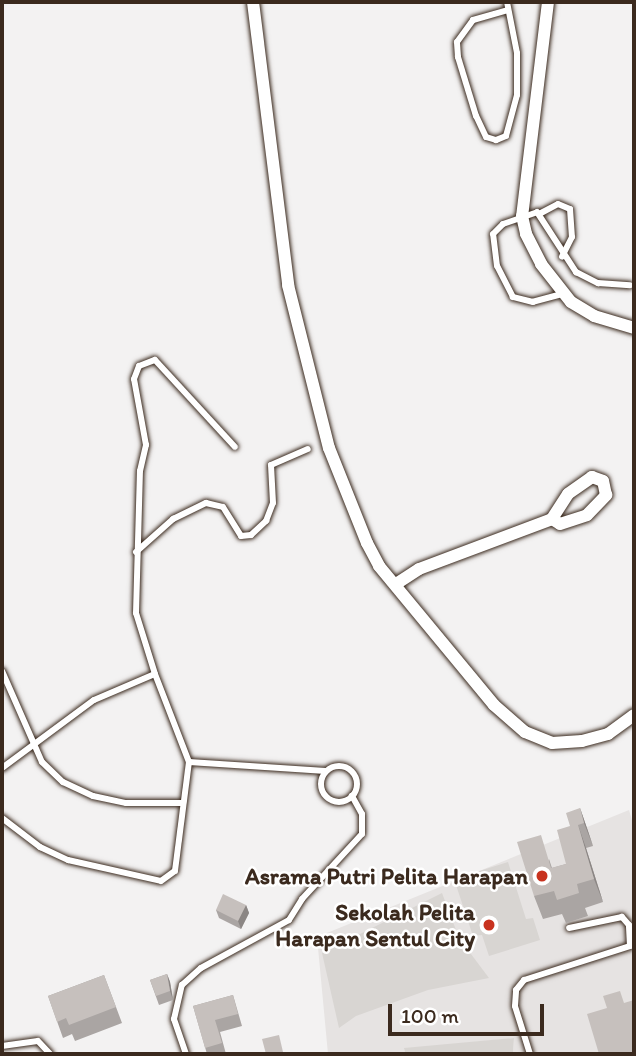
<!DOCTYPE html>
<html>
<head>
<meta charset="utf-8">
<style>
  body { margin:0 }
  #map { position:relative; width:636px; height:1056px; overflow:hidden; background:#f3f2f2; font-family:Itim,sans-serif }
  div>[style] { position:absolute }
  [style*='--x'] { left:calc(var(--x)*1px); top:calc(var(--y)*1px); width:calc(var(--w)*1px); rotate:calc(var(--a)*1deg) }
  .built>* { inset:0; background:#e6e3e2 }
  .green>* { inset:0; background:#d8d5d2 }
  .roads { filter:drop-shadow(0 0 2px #3b2a1e) drop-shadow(0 0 2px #3b2a1e) }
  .service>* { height:6px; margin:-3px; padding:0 3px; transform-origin:3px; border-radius:3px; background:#fff }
  .service>.ring { margin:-3px; padding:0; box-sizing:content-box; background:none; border:6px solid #fff; border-radius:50% }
  .minor>* { height:12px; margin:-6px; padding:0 6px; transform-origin:6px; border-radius:6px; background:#fff }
  .wall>* { inset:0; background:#aaa5a3 }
  .shaded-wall>* { inset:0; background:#8b8684 }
  .building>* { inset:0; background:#c6c0bd }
  .dots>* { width:19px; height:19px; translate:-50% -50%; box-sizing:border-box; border:4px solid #fff; border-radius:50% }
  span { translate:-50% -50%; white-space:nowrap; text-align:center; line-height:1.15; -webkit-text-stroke:5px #fff; paint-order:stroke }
  .poi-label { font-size:23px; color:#3b2a1e; font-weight:700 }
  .right { translate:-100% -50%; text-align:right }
  .frame { position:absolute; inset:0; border:4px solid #3b2a1e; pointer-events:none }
  .scale { position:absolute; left:388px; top:1004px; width:156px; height:32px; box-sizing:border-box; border:4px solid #3b2a1e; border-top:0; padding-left:9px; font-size:21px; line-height:24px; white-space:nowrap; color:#3b2a1e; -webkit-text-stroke:5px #fff; paint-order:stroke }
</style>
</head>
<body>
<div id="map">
  <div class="built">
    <i style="clip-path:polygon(629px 810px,634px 827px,634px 1054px,513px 1054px,514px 1038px,404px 1049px,405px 1054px,328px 1054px,317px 937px)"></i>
  </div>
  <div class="green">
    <i style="clip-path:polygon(508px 862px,526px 919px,533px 918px,540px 940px,489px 956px,482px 935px,473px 936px,454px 879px)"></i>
    <i style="clip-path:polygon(442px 893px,459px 938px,489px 978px,428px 990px,356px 1016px,339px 1028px,322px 953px)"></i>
    <i style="clip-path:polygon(514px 1038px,513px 1054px,405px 1054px,404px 1048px)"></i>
  </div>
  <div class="roads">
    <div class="service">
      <i style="--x:507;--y:2;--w:52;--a:78.9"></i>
      <i style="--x:517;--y:53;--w:42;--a:90"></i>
      <i style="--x:517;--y:95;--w:42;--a:105"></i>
      <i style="--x:506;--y:136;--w:11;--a:158"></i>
      <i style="--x:496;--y:140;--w:10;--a:-163"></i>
      <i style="--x:486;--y:137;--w:23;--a:-115"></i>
      <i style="--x:476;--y:116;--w:62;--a:-107"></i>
      <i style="--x:458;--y:57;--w:15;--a:-94"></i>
      <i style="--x:457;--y:42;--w:27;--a:-54"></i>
      <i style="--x:473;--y:20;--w:36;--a:-16"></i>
      <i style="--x:541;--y:213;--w:19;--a:-28"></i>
      <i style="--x:558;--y:204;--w:13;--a:23"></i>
      <i style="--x:570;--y:209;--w:28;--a:86"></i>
      <i style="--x:572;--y:237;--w:22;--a:117"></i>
      <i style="--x:562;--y:294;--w:30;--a:165"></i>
      <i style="--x:533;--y:302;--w:21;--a:-166"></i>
      <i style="--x:513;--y:297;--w:35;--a:-117"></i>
      <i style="--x:497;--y:266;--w:32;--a:-97"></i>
      <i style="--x:493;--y:234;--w:14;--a:-45"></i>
      <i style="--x:503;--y:224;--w:36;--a:-19"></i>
      <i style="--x:537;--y:212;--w:72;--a:57"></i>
      <i style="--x:576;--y:272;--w:25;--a:27"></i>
      <i style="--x:598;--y:283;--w:32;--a:4"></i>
      <i style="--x:136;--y:552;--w:50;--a:-41.7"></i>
      <i style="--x:173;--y:519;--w:37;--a:-26"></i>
      <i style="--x:206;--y:503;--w:17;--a:13"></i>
      <i style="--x:223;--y:507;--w:34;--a:58"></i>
      <i style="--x:241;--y:536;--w:10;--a:-6"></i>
      <i style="--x:251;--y:535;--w:21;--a:-43"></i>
      <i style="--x:266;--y:521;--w:19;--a:-69"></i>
      <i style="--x:273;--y:503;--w:38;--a:-93"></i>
      <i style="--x:271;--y:465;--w:40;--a:-23.4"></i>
      <i style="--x:2;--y:671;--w:99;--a:66.3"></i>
      <i style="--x:42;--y:762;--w:29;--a:44"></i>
      <i style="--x:63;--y:782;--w:33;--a:25"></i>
      <i style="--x:93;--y:796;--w:34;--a:12"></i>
      <i style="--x:126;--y:803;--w:57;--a:0"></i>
      <i style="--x:155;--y:674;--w:94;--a:68.9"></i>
      <i style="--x:189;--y:762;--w:137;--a:3.8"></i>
      <i class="ring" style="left:321px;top:766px;width:30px;height:30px"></i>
      <i style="--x:2;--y:768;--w:114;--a:-36.5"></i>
      <i style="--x:94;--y:700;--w:66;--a:-23.1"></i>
      <i style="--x:155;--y:674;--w:64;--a:-107.3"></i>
      <i style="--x:136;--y:613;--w:142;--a:-88.4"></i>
      <i style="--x:140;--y:471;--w:27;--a:-77"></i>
      <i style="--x:146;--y:445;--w:67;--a:-100.3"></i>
      <i style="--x:134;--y:379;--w:14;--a:-69"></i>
      <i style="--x:139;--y:366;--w:17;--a:-21"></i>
      <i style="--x:155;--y:360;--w:118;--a:47.4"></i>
      <i style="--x:2;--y:818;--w:48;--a:37.3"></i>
      <i style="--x:40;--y:847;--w:31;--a:25"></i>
      <i style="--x:68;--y:860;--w:95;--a:12.7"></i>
      <i style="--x:161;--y:881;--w:17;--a:-36"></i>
      <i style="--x:175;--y:871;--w:110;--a:-82.7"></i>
      <i style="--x:2;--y:1046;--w:36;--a:-8"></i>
      <i style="--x:38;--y:1041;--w:18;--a:47"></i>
      <i style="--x:186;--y:1054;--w:37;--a:-109"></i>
      <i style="--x:174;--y:1019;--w:35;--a:-77"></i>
      <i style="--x:182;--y:985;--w:25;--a:-42"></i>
      <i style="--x:201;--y:968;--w:100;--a:-28.6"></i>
      <i style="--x:289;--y:920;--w:25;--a:-58"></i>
      <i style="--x:302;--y:899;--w:88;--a:-47.3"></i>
      <i style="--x:362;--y:834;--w:20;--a:-90"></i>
      <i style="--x:362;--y:814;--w:21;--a:-119"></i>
      <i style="--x:530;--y:1054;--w:50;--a:-107.4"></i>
      <i style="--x:515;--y:1006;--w:16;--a:-86"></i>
      <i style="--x:516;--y:990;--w:13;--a:-51"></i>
      <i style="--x:524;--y:980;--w:111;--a:-17.8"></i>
      <i style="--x:630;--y:946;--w:21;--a:-93"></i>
      <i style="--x:629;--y:925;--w:11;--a:-131"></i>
      <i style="--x:622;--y:917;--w:54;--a:168.3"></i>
    </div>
    <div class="minor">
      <i style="--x:253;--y:2;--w:285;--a:82.9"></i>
      <i style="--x:288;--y:285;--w:168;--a:75.9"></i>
      <i style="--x:329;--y:448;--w:102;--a:68.2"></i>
      <i style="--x:367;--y:543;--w:26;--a:62"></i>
      <i style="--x:379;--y:566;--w:180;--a:50.4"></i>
      <i style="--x:494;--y:705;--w:41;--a:41.1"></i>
      <i style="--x:525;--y:732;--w:29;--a:22"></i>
      <i style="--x:552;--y:743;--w:30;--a:-4"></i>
      <i style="--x:582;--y:741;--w:27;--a:-15"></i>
      <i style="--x:608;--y:734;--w:32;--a:-36"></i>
      <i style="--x:548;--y:2;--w:216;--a:96.9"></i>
      <i style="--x:522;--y:216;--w:18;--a:77"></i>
      <i style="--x:526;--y:234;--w:34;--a:63"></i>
      <i style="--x:541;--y:264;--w:48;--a:51.7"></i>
      <i style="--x:571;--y:302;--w:27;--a:31"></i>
      <i style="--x:594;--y:316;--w:42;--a:16.7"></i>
      <i style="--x:396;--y:584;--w:27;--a:-33"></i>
      <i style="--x:419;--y:569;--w:142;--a:-20.6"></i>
      <i style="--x:552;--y:519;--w:9;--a:32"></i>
      <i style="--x:560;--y:524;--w:28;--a:-18"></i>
      <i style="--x:587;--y:515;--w:28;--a:-46"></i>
      <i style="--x:606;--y:495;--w:14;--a:-102"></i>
      <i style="--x:603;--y:481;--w:12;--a:-160"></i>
      <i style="--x:592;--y:477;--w:29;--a:145"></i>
      <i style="--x:568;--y:494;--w:30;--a:123"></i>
    </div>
  </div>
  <div class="wall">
    <i style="clip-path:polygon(580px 808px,593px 846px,586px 848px,603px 902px,585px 908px,588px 916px,566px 923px,562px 914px,543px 919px,534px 896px,549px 859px,552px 868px,566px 864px,570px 826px)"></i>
    <i style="clip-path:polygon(246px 905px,249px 913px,241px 929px,219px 918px,216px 910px)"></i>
    <i style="clip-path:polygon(167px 974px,170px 982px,173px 1000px,159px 1005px,150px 980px)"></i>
    <i style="clip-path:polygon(104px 975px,122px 1023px,75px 1041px,72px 1034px,63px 1038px,48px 996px)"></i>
    <i style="clip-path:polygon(233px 995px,242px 1026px,220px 1032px,226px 1054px,207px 1054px,193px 1006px)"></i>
  </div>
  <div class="shaded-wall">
    <i style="clip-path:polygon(580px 808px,588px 831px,593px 846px,584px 823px)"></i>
    <i style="clip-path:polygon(578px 825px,586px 848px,603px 902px,594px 879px)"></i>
    <i style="clip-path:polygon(246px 905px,249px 913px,241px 929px,238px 921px)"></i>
    <i style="clip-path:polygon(167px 974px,170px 982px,173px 1000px,170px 991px)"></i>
  </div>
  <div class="building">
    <i style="clip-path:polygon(580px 808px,584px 823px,578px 825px,594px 879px,577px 884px,579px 893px,557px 900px,554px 891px,534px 896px,517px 842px,541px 835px,551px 868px,566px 864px,557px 830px,570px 826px,566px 813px)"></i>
    <i style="clip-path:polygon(223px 894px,246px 905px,238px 921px,216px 910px)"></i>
    <i style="clip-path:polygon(167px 974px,170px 991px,156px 996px,150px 980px)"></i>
    <i style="clip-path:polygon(104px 975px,116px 1007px,69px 1025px,66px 1018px,57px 1022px,48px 996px)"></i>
    <i style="clip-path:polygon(620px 991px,624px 1003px,634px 1000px,634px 1054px,599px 1054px,587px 1014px,607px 1008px,603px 996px)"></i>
    <i style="clip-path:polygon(233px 995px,238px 1014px,215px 1020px,222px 1043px,205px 1048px,193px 1006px)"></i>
    <i style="clip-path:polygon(279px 1035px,283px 1052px,273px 1054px,266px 1054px,262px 1039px)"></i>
  </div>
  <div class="dots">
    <i style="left:542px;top:876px;background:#c8321e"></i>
    <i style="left:489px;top:925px;background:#c8321e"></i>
  </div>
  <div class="poi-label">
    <span class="right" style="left:528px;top:876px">Asrama Putri Pelita Harapan</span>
    <span class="right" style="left:475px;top:925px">Sekolah Pelita<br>Harapan Sentul City</span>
  </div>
  <div class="frame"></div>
  <div class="scale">100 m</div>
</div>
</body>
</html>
